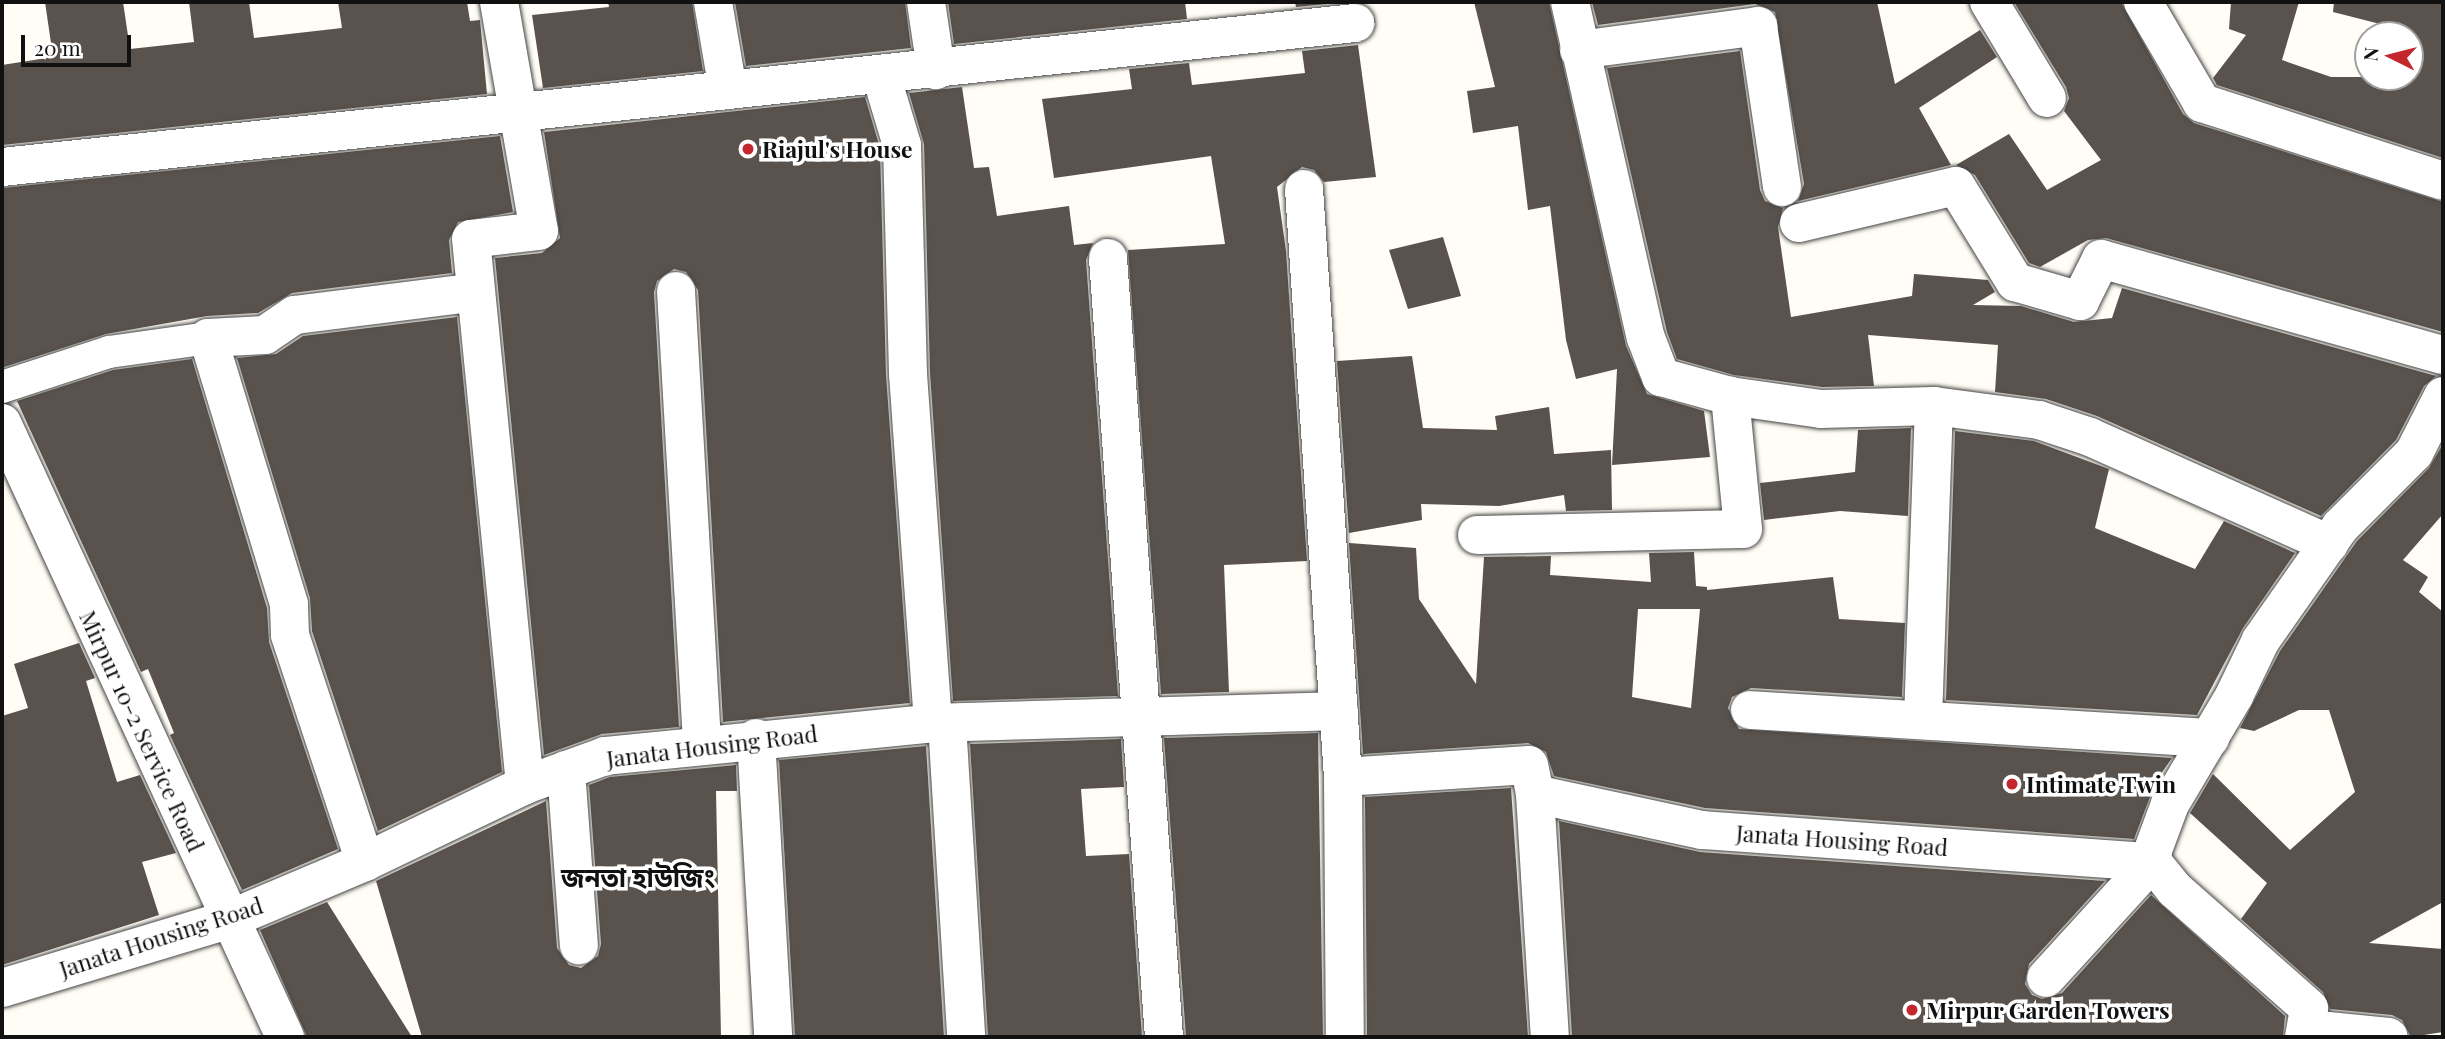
<!DOCTYPE html>
<html>
<head>
<meta charset="utf-8">
<style>
  body { margin:0 }
  #map { position:relative; width:2445px; height:1039px; overflow:hidden; background:#fffdf5; font-family:"Playfair Display","Noto Sans Bengali",serif }
  div>[style] { position:absolute }
  [style*='--x'] { left:calc(var(--x)*1px); top:calc(var(--y)*1px); width:calc(var(--w)*1px); rotate:calc(var(--a)*1deg) }
  .building>* { inset:0; background:#5a524d }
  .roads { filter:drop-shadow(0 0 2px #444) drop-shadow(0 0 2px #444) }
  .pedestrian>* { height:32px; margin:-16px; padding:0 16px; transform-origin:16px; border-radius:16px; background:#fff }
  .minor>* { height:38px; margin:-19px; padding:0 19px; transform-origin:19px; border-radius:19px; background:#fff }
  .dots>* { width:19px; height:19px; translate:-50% -50%; box-sizing:border-box; border:4px solid #fff; border-radius:50% }
  span { translate:-50% -50%; white-space:nowrap; text-align:center; line-height:1.15; -webkit-text-stroke:7px #fff; paint-order:stroke }
  .poi-label { font-size:23px; color:#111; font-weight:700 }
  .left { translate:0 -50%; text-align:left }
  .street-label { font-size:23px; color:#111 }
  .quarter-label { font-size:26px; color:#111; font-weight:700 }
  .frame { position:absolute; inset:0; border:4px solid #111; pointer-events:none }
  .north { position:absolute; left:2354px; top:21px; width:70px; height:70px; box-sizing:border-box; background:#fff; border:2px solid #a0a0a0; border-radius:50%; rotate:276deg; font-size:19px; font-weight:700; line-height:28px; text-align:center; color:#111 }
  .north::after { content:''; display:block; margin:auto; width:24px; height:32px; background:#c4262e; clip-path:polygon(50% 0,100% 100%,50% 72%,0 100%) }
  .scale { position:absolute; left:21px; top:35px; width:110px; height:32px; box-sizing:border-box; border:4px solid #111; border-top:0; padding-left:9px; font-size:21px; line-height:24px; white-space:nowrap; color:#111; -webkit-text-stroke:5px #fff; paint-order:stroke }
</style>
</head>
<body>
<div id="map">
  <div class="building">
    <i style="clip-path:polygon(45px 2px,123px 2px,130px 49px,194px 42px,189px 2px,249px 2px,254px 38px,342px 28px,338px 2px,467px 2px,470px 21px,480px 20px,487px 94px,2px 145px,2px 65px,53px 57px)"></i>
    <i style="clip-path:polygon(608px 2px,692px 2px,703px 71px,543px 88px,532px 15px,609px 7px)"></i>
    <i style="clip-path:polygon(735px 2px,905px 2px,911px 48px,746px 66px)"></i>
    <i style="clip-path:polygon(948px 2px,1185px 2px,1187px 19px,954px 44px)"></i>
    <i style="clip-path:polygon(1295px 2px,1348px 2px,1296px 7px)"></i>
    <i style="clip-path:polygon(1474px 2px,1549px 2px,1626px 346px,1647px 394px,1704px 411px,1710px 457px,1612px 465px,1617px 369px,1576px 379px,1566px 340px,1550px 206px,1528px 210px,1518px 126px,1473px 133px,1467px 91px,1495px 87px)"></i>
    <i style="clip-path:polygon(1592px 2px,1877px 2px,1895px 84px,1980px 30px,1997px 57px,1919px 108px,1951px 165px,1798px 201px,1804px 184px,1775px 12px,1755px 4px,1598px 25px)"></i>
    <i style="clip-path:polygon(2014px 2px,2121px 2px,2183px 114px,2194px 123px,2443px 202px,2443px 332px,2106px 238px,2088px 240px,2040px 267px,2029px 263px,1975px 175px,1956px 165px,2009px 134px,2047px 190px,2101px 160px,2064px 111px,2069px 98px,2066px 87px)"></i>
    <i style="clip-path:polygon(2231px 2px,2299px 2px,2282px 60px,2331px 77px,2410px 77px,2410px 35px,2386px 35px,2388px 26px,2333px 12px,2334px 2px,2443px 2px,2443px 158px,2217px 85px,2213px 78px,2246px 35px,2229px 29px)"></i>
    <i style="clip-path:polygon(1358px 45px,1376px 177px,1324px 182px,1314px 170px,1302px 167px,1277px 187px,1286px 251px,1307px 561px,1224px 565px,1229px 692px,1161px 694px,1128px 250px,1225px 244px,1211px 156px,1054px 178px,1042px 99px,1132px 89px,1129px 69px,1189px 63px,1192px 85px,1305px 73px,1302px 51px)"></i>
    <i style="clip-path:polygon(1740px 51px,1760px 190px,1765px 201px,1783px 208px,1778px 227px,1791px 317px,1912px 296px,1914px 274px,1988px 280px,1995px 292px,1973px 305px,2021px 306px,2074px 322px,2112px 318px,2122px 288px,2436px 376px,2424px 386px,2396px 440px,2321px 516px,2097px 416px,2046px 399px,1995px 392px,1998px 345px,1868px 335px,1874px 386px,1822px 387px,1734px 375px,1677px 359px,1667px 332px,1607px 68px)"></i>
    <i style="clip-path:polygon(962px 87px,974px 168px,989px 167px,997px 216px,1069px 206px,1074px 245px,1093px 243px,1086px 260px,1118px 696px,953px 701px,930px 373px,924px 144px,909px 93px)"></i>
    <i style="clip-path:polygon(865px 97px,880px 148px,886px 375px,910px 703px,723px 722px,698px 290px,686px 272px,674px 269px,657px 281px,654px 292px,679px 727px,602px 734px,544px 755px,495px 258px,542px 253px,560px 238px,544px 132px)"></i>
    <i style="clip-path:polygon(500px 136px,513px 212px,458px 222px,449px 240px,452px 273px,292px 293px,258px 313px,207px 316px,106px 334px,4px 367px,2px 188px)"></i>
    <i style="clip-path:polygon(1443px 237px,1461px 296px,1408px 309px,1389px 250px)"></i>
    <i style="clip-path:polygon(457px 317px,502px 772px,378px 831px,312px 631px,310px 598px,237px 358px,276px 354px,303px 336px)"></i>
    <i style="clip-path:polygon(1412px 356px,1423px 428px,1497px 430px,1495px 416px,1549px 407px,1554px 454px,1611px 450px,1612px 510px,1566px 511px,1564px 495px,1499px 506px,1421px 504px,1422px 520px,1349px 533px,1337px 361px)"></i>
    <i style="clip-path:polygon(192px 359px,267px 608px,269px 642px,338px 849px,242px 890px,170px 735px,174px 733px,148px 669px,141px 672px,17px 401px,113px 370px)"></i>
    <i style="clip-path:polygon(1911px 428px,1908px 516px,1840px 511px,1764px 520px,1760px 483px,1855px 472px,1858px 430px)"></i>
    <i style="clip-path:polygon(1955px 431px,2034px 441px,2109px 469px,2095px 528px,2195px 569px,2224px 521px,2295px 553px,2243px 628px,2197px 715px,1946px 700px)"></i>
    <i style="clip-path:polygon(2443px 444px,2443px 514px,2403px 560px,2428px 577px,2419px 592px,2443px 612px,2443px 902px,2369px 943px,2443px 949px,2443px 1032px,2411px 1037px,2402px 1020px,2392px 1015px,2330px 1009px,2323px 992px,2241px 919px,2267px 883px,2190px 813px,2213px 774px,2290px 850px,2355px 792px,2329px 710px,2299px 710px,2254px 731px,2240px 728px,2280px 651px,2357px 541px,2429px 468px)"></i>
    <i style="clip-path:polygon(evenodd,1349px 543px,1416px 548px,1419px 599px,1476px 684px,1484px 557px,1551px 556px,1550px 575px,1651px 582px,1649px 553px,1694px 552px,1696px 586px,1707px 587px,1707px 590px,1833px 577px,1839px 619px,1905px 623px,1902px 697px,1751px 688px,1732px 697px,1728px 708px,1739px 729px,2172px 758px,2156px 781px,2134px 839px,1705px 808px,1554px 776px,1546px 752px,1528px 743px,1363px 754px,1349px 543px,1638px 609px,1700px 609px,1691px 708px,1632px 697px,1638px 609px)"></i>
    <i style="clip-path:polygon(79px 643px,95px 678px,86px 681px,117px 782px,140px 775px,176px 853px,142px 862px,159px 915px,2px 965px,2px 716px,28px 708px,14px 664px)"></i>
    <i style="clip-path:polygon(1318px 733px,1323px 1037px,1186px 1037px,1164px 738px)"></i>
    <i style="clip-path:polygon(1121px 739px,1124px 787px,1081px 789px,1086px 856px,1129px 854px,1142px 1037px,988px 1037px,970px 744px)"></i>
    <i style="clip-path:polygon(926px 746px,944px 1037px,795px 1037px,779px 760px)"></i>
    <i style="clip-path:polygon(736px 765px,737px 791px,716px 791px,721px 1037px,422px 1037px,376px 881px,546px 801px,557px 948px,569px 965px,581px 968px,598px 956px,601px 944px,589px 785px,610px 777px)"></i>
    <i style="clip-path:polygon(1511px 788px,1528px 1037px,1367px 1037px,1365px 797px)"></i>
    <i style="clip-path:polygon(1559px 821px,1700px 852px,2105px 881px,2029px 964px,2025px 984px,2032px 995px,2042px 999px,2062px 993px,2151px 895px,2285px 1016px,2283px 1037px,1572px 1037px)"></i>
    <i style="clip-path:polygon(327px 902px,412px 1037px,307px 1037px,260px 930px)"></i>
  </div>
  <div class="roads">
    <div class="pedestrian">
      <i style="--x:2;--y:387;--w:113;--a:-18.1"></i>
      <i style="--x:109;--y:352;--w:100;--a:-8"></i>
    </div>
    <div class="minor">
      <i style="--x:499;--y:2;--w:232;--a:80.1"></i>
      <i style="--x:539;--y:231;--w:68;--a:173.3"></i>
      <i style="--x:471;--y:239;--w:549;--a:84.35"></i>
      <i style="--x:926;--y:2;--w:69;--a:81.6"></i>
      <i style="--x:1570;--y:2;--w:344;--a:77.3"></i>
      <i style="--x:1646;--y:338;--w:42;--a:69"></i>
      <i style="--x:1661;--y:377;--w:72;--a:15.4"></i>
      <i style="--x:1730;--y:396;--w:92;--a:8.1"></i>
      <i style="--x:1821;--y:409;--w:113;--a:-1.5"></i>
      <i style="--x:1934;--y:406;--w:106;--a:7.6"></i>
      <i style="--x:2039;--y:420;--w:54;--a:18.4"></i>
      <i style="--x:2090;--y:437;--w:262;--a:24.1"></i>
      <i style="--x:1989;--y:2;--w:112;--a:58.9"></i>
      <i style="--x:2143;--y:2;--w:117;--a:59.7"></i>
      <i style="--x:2202;--y:103;--w:253;--a:17.9"></i>
      <i style="--x:1579;--y:50;--w:181;--a:-7.6"></i>
      <i style="--x:1758;--y:26;--w:163;--a:81.5"></i>
      <i style="--x:881;--y:75;--w:73;--a:73.3"></i>
      <i style="--x:902;--y:145;--w:229;--a:88.5"></i>
      <i style="--x:908;--y:374;--w:350;--a:85.9"></i>
      <i style="--x:728;--y:90;--w:631;--a:-6.1"></i>
      <i style="--x:2;--y:167;--w:730;--a:-6.05"></i>
      <i style="--x:728;--y:90;--w:89;--a:-99.7"></i>
      <i style="--x:1304;--y:189;--w:589;--a:86.21"></i>
      <i style="--x:1343;--y:777;--w:186;--a:-3.7"></i>
      <i style="--x:1529;--y:765;--w:30;--a:78"></i>
      <i style="--x:1535;--y:794;--w:243;--a:86.5"></i>
      <i style="--x:1799;--y:223;--w:161;--a:-13.3"></i>
      <i style="--x:1956;--y:186;--w:113;--a:58.4"></i>
      <i style="--x:2015;--y:282;--w:68;--a:16.3"></i>
      <i style="--x:2080;--y:301;--w:47;--a:-63.4"></i>
      <i style="--x:2101;--y:259;--w:355;--a:15.7"></i>
      <i style="--x:1108;--y:258;--w:781;--a:85.89"></i>
      <i style="--x:676;--y:291;--w:454;--a:86.7"></i>
      <i style="--x:2;--y:423;--w:676;--a:65.25"></i>
      <i style="--x:1477;--y:535;--w:266;--a:-1.3"></i>
      <i style="--x:1743;--y:529;--w:134;--a:-95.6"></i>
      <i style="--x:1750;--y:710;--w:461;--a:3.5"></i>
      <i style="--x:1923;--y:720;--w:314;--a:-88"></i>
      <i style="--x:947;--y:723;--w:315;--a:86.5"></i>
      <i style="--x:756;--y:738;--w:299;--a:86.7"></i>
      <i style="--x:566;--y:770;--w:176;--a:85.8"></i>
      <i style="--x:1343;--y:777;--w:260;--a:89.6"></i>
      <i style="--x:1535;--y:794;--w:171;--a:12.2"></i>
      <i style="--x:1702;--y:830;--w:451;--a:4.1"></i>
      <i style="--x:365;--y:862;--w:239;--a:-108.3"></i>
      <i style="--x:290;--y:635;--w:31;--a:-92"></i>
      <i style="--x:289;--y:604;--w:278;--a:-106.9"></i>
      <i style="--x:208;--y:338;--w:57;--a:-3"></i>
      <i style="--x:265;--y:335;--w:36;--a:-34"></i>
      <i style="--x:295;--y:315;--w:182;--a:-7.2"></i>
      <i style="--x:2046;--y:978;--w:157;--a:-47.6"></i>
      <i style="--x:2;--y:988;--w:238;--a:-16.8"></i>
      <i style="--x:230;--y:919;--w:147;--a:-22.9"></i>
      <i style="--x:365;--y:862;--w:178;--a:-25.7"></i>
      <i style="--x:525;--y:785;--w:85;--a:-19.9"></i>
      <i style="--x:605;--y:756;--w:330;--a:-5.7"></i>
      <i style="--x:933;--y:723;--w:406;--a:-1.7"></i>
      <i style="--x:2308;--y:1029;--w:81;--a:5.6"></i>
      <i style="--x:2304;--y:1037;--w:29;--a:-80"></i>
      <i style="--x:2309;--y:1008;--w:179;--a:-138.6"></i>
      <i style="--x:2175;--y:890;--w:36;--a:-129"></i>
      <i style="--x:2152;--y:862;--w:12;--a:-85"></i>
      <i style="--x:2153;--y:850;--w:49;--a:-69.7"></i>
      <i style="--x:2170;--y:804;--w:126;--a:-59.3"></i>
      <i style="--x:2234;--y:696;--w:62;--a:-64.3"></i>
      <i style="--x:2261;--y:640;--w:138;--a:-55"></i>
      <i style="--x:2340;--y:527;--w:105;--a:-45"></i>
      <i style="--x:2414;--y:453;--w:64;--a:-63"></i>
    </div>
  </div>
  <div class="dots">
    <i style="left:748px;top:149px;background:#c4262e"></i>
    <i style="left:2012px;top:784px;background:#c4262e"></i>
    <i style="left:1912px;top:1010px;background:#c4262e"></i>
  </div>
  <div class="poi-label">
    <span class="left" style="left:762px;top:149px">Riajul's House</span>
    <span class="left" style="left:2026px;top:784px">Intimate Twin</span>
    <span class="left" style="left:1926px;top:1010px">Mirpur Garden Towers</span>
  </div>
  <div class="street-label">
    <span style="left:142px;top:731px;rotate:65deg">Mirpur 10-2 Service Road</span>
    <span style="left:712px;top:746px;rotate:-7deg">Janata Housing Road</span>
    <span style="left:1842px;top:840px;rotate:4deg">Janata Housing Road</span>
    <span style="left:161px;top:937px;rotate:-18deg">Janata Housing Road</span>
  </div>
  <div class="quarter-label">
    <span style="left:638px;top:877px">জনতা হাউজিং</span>
  </div>
  <div class="frame"></div>
  <div class="north">N</div>
  <div class="scale">20 m</div>
</div>
</body>
</html>
